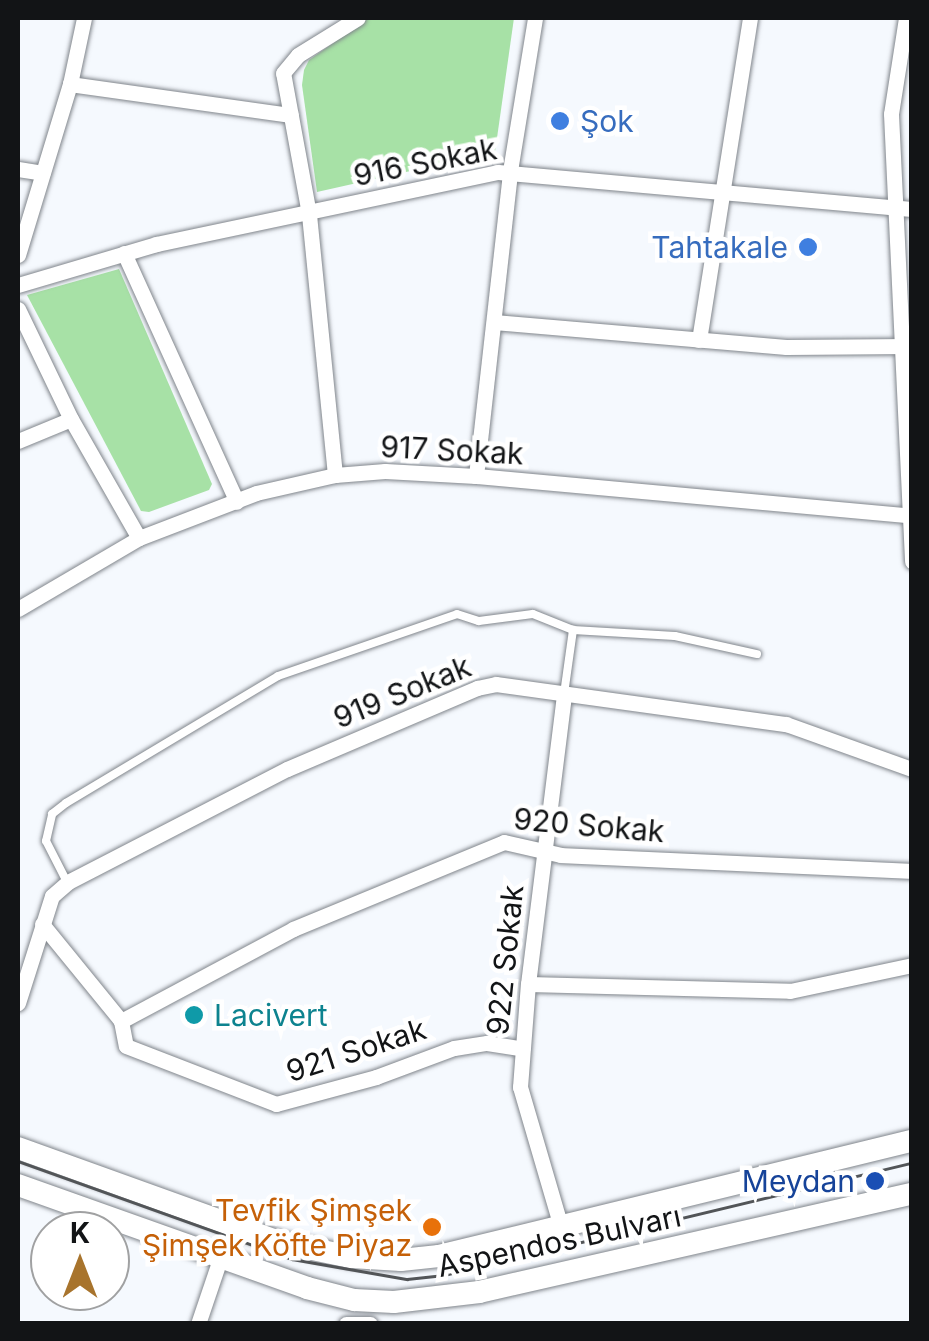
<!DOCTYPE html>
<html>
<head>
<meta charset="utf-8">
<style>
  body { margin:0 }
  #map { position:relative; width:929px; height:1341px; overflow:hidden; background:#f5f9fe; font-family:Inter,sans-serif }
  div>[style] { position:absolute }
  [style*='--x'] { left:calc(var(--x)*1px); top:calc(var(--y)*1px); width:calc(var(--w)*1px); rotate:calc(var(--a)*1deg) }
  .green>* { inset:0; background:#a7e1a6 }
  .roads { filter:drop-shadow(0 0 2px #80858b) drop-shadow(0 0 2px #80858b) }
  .lane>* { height:8px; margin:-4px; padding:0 4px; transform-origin:4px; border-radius:4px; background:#fff }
  .street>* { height:15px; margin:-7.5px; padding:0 7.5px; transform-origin:7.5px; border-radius:7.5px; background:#fff }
  .primary>* { height:22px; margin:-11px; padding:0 11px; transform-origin:11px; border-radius:11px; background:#fff }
  .tram>* { height:2.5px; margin:-1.25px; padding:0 1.25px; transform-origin:1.25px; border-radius:1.25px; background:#525558 }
  .dots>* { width:28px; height:28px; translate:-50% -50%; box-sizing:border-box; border:5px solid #fff; border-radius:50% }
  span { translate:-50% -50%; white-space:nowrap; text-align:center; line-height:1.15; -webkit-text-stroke:9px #fff; paint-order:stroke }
  .shop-label { font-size:30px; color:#366cbe }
  .left { translate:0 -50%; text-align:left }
  .right { translate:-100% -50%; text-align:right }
  .street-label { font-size:30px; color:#121416 }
  .culture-label { font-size:30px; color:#0d838f }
  .transit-label { font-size:30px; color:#164399 }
  .food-label { font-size:30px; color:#c56008 }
  .frame { position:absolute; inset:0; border:20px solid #121416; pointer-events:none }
  .north { position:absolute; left:30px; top:1211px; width:100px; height:100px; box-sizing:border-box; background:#fff; border:2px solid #a0a1a2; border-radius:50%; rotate:0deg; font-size:28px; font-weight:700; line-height:40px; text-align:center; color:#121416 }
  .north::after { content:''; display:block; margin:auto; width:35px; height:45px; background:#a8742d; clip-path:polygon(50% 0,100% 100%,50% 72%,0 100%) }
</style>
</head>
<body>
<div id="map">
  <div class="green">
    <i style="clip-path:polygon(369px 18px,514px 18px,495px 152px,317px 192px,302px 85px,304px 70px,309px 60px)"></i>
    <i style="clip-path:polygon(119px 269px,212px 484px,209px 490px,149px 512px,141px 511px,27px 295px)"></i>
  </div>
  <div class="roads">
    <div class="lane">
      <i style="--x:564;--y:694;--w:65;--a:-82"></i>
      <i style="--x:67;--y:882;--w:46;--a:-117.1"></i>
      <i style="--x:46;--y:841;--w:28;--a:-77"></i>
      <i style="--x:52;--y:814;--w:18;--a:-38"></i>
      <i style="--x:66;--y:803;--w:247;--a:-30.9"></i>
      <i style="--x:278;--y:676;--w:189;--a:-19.1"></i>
      <i style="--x:457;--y:614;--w:23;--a:18"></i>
      <i style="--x:479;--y:621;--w:54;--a:-7.4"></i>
      <i style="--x:533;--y:614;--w:43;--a:21.8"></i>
      <i style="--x:573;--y:630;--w:102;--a:3.4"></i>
      <i style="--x:675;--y:636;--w:84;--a:12.4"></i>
    </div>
    <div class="street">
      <i style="--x:906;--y:18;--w:97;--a:98.9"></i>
      <i style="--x:891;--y:114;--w:448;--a:87.3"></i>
      <i style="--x:70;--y:84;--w:223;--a:8"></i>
      <i style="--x:18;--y:169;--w:25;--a:9"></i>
      <i style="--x:124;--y:253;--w:273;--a:65.6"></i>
      <i style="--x:18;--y:255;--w:179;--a:-73.1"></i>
      <i style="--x:70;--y:84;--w:67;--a:-78"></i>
      <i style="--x:18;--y:285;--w:144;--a:-16.5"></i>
      <i style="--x:156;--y:244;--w:349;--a:-11.9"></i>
      <i style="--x:497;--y:172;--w:417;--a:5.1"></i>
      <i style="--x:18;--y:309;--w:122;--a:64.3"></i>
      <i style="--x:71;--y:419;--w:137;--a:60.3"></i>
      <i style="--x:494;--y:322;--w:293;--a:4.9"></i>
      <i style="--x:786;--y:347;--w:123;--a:-0.5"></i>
      <i style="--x:699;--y:340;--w:326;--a:-81"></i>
      <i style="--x:18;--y:441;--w:57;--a:-22.5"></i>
      <i style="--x:335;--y:475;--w:262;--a:-95.7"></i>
      <i style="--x:309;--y:214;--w:143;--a:-100.4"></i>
      <i style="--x:283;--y:73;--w:23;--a:-50"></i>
      <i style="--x:298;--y:55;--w:70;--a:-31.7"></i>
      <i style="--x:476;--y:476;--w:307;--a:-83.6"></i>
      <i style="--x:510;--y:171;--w:155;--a:-80.7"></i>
      <i style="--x:18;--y:609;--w:140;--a:-30.4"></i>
      <i style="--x:139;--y:538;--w:125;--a:-21"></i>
      <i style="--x:256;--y:493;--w:81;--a:-12.8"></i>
      <i style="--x:335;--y:475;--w:50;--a:-4.6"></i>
      <i style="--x:385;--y:471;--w:91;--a:3.1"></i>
      <i style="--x:476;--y:476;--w:438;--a:5.2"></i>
      <i style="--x:42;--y:924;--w:125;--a:50.8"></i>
      <i style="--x:121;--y:1021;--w:25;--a:79"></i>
      <i style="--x:126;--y:1046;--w:161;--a:21.1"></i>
      <i style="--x:276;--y:1104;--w:104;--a:-15.1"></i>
      <i style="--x:376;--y:1077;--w:83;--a:-20.4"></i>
      <i style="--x:454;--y:1048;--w:33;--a:-9"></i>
      <i style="--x:487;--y:1043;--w:36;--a:9"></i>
      <i style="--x:528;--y:984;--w:262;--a:1.5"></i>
      <i style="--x:790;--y:991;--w:125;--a:-12"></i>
      <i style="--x:18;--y:1003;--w:112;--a:-72.4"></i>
      <i style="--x:52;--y:896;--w:21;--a:-41"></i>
      <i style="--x:68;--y:882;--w:246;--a:-27.3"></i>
      <i style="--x:287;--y:769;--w:207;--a:-23.1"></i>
      <i style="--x:477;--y:688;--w:19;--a:-12"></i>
      <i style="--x:496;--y:684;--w:293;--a:7.9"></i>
      <i style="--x:786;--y:724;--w:134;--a:19.7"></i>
      <i style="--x:121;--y:1021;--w:195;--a:-28.1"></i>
      <i style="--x:293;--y:929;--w:228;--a:-22.4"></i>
      <i style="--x:504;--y:842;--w:58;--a:12.8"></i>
      <i style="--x:561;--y:855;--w:351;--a:2.6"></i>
      <i style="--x:561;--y:1227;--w:146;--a:-106.3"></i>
      <i style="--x:520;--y:1087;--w:103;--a:-85.6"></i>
      <i style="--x:528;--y:984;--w:292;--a:-82.9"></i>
      <i style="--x:198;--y:1324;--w:72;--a:-71.3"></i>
      <i style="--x:346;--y:1324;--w:24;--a:0"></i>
    </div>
    <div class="primary">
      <i style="--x:18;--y:1148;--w:277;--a:19.8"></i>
      <i style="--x:279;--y:1242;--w:74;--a:11.8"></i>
      <i style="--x:351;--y:1257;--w:50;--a:3.4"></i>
      <i style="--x:401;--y:1260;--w:38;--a:-6"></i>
      <i style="--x:439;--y:1256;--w:487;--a:-13.7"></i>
      <i style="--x:18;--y:1185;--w:307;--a:19.6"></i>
      <i style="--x:307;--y:1288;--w:49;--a:14.3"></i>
      <i style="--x:354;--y:1300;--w:40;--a:2.9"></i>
      <i style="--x:394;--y:1302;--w:86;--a:-6.7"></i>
      <i style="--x:479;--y:1292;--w:444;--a:-12.8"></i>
    </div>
  </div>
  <div class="tram">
    <i style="--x:18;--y:1161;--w:291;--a:19.7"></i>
    <i style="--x:292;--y:1259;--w:117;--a:9.9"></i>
    <i style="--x:407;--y:1279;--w:37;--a:-6"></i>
    <i style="--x:444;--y:1275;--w:481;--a:-13.5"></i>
  </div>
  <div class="dots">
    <i style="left:560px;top:121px;background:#3f7fe0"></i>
    <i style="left:808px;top:247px;background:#3f7fe0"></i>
    <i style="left:194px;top:1015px;background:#0f9aa8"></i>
    <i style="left:875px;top:1181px;background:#1a4fb4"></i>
    <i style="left:432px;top:1227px;background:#e8710a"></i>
  </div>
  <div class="shop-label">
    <span class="left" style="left:580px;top:121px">Şok</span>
    <span class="right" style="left:788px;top:247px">Tahtakale</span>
  </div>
  <div class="street-label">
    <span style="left:425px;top:162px;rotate:-11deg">916 Sokak</span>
    <span style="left:452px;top:450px;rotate:3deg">917 Sokak</span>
    <span style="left:402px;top:692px;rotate:-22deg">919 Sokak</span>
    <span style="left:589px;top:825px;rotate:5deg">920 Sokak</span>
    <span style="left:505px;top:960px;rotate:-84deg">922 Sokak</span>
    <span style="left:356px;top:1050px;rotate:-18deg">921 Sokak</span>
    <span style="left:559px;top:1241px;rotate:-12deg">Aspendos Bulvarı</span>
  </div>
  <div class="culture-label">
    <span class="left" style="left:214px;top:1015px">Lacivert</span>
  </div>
  <div class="transit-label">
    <span class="right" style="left:855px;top:1181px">Meydan</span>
  </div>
  <div class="food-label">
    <span class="right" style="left:412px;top:1227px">Tevfik Şimşek<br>Şimşek Köfte Piyaz</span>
  </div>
  <div class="frame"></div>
  <div class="north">K</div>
</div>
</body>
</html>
